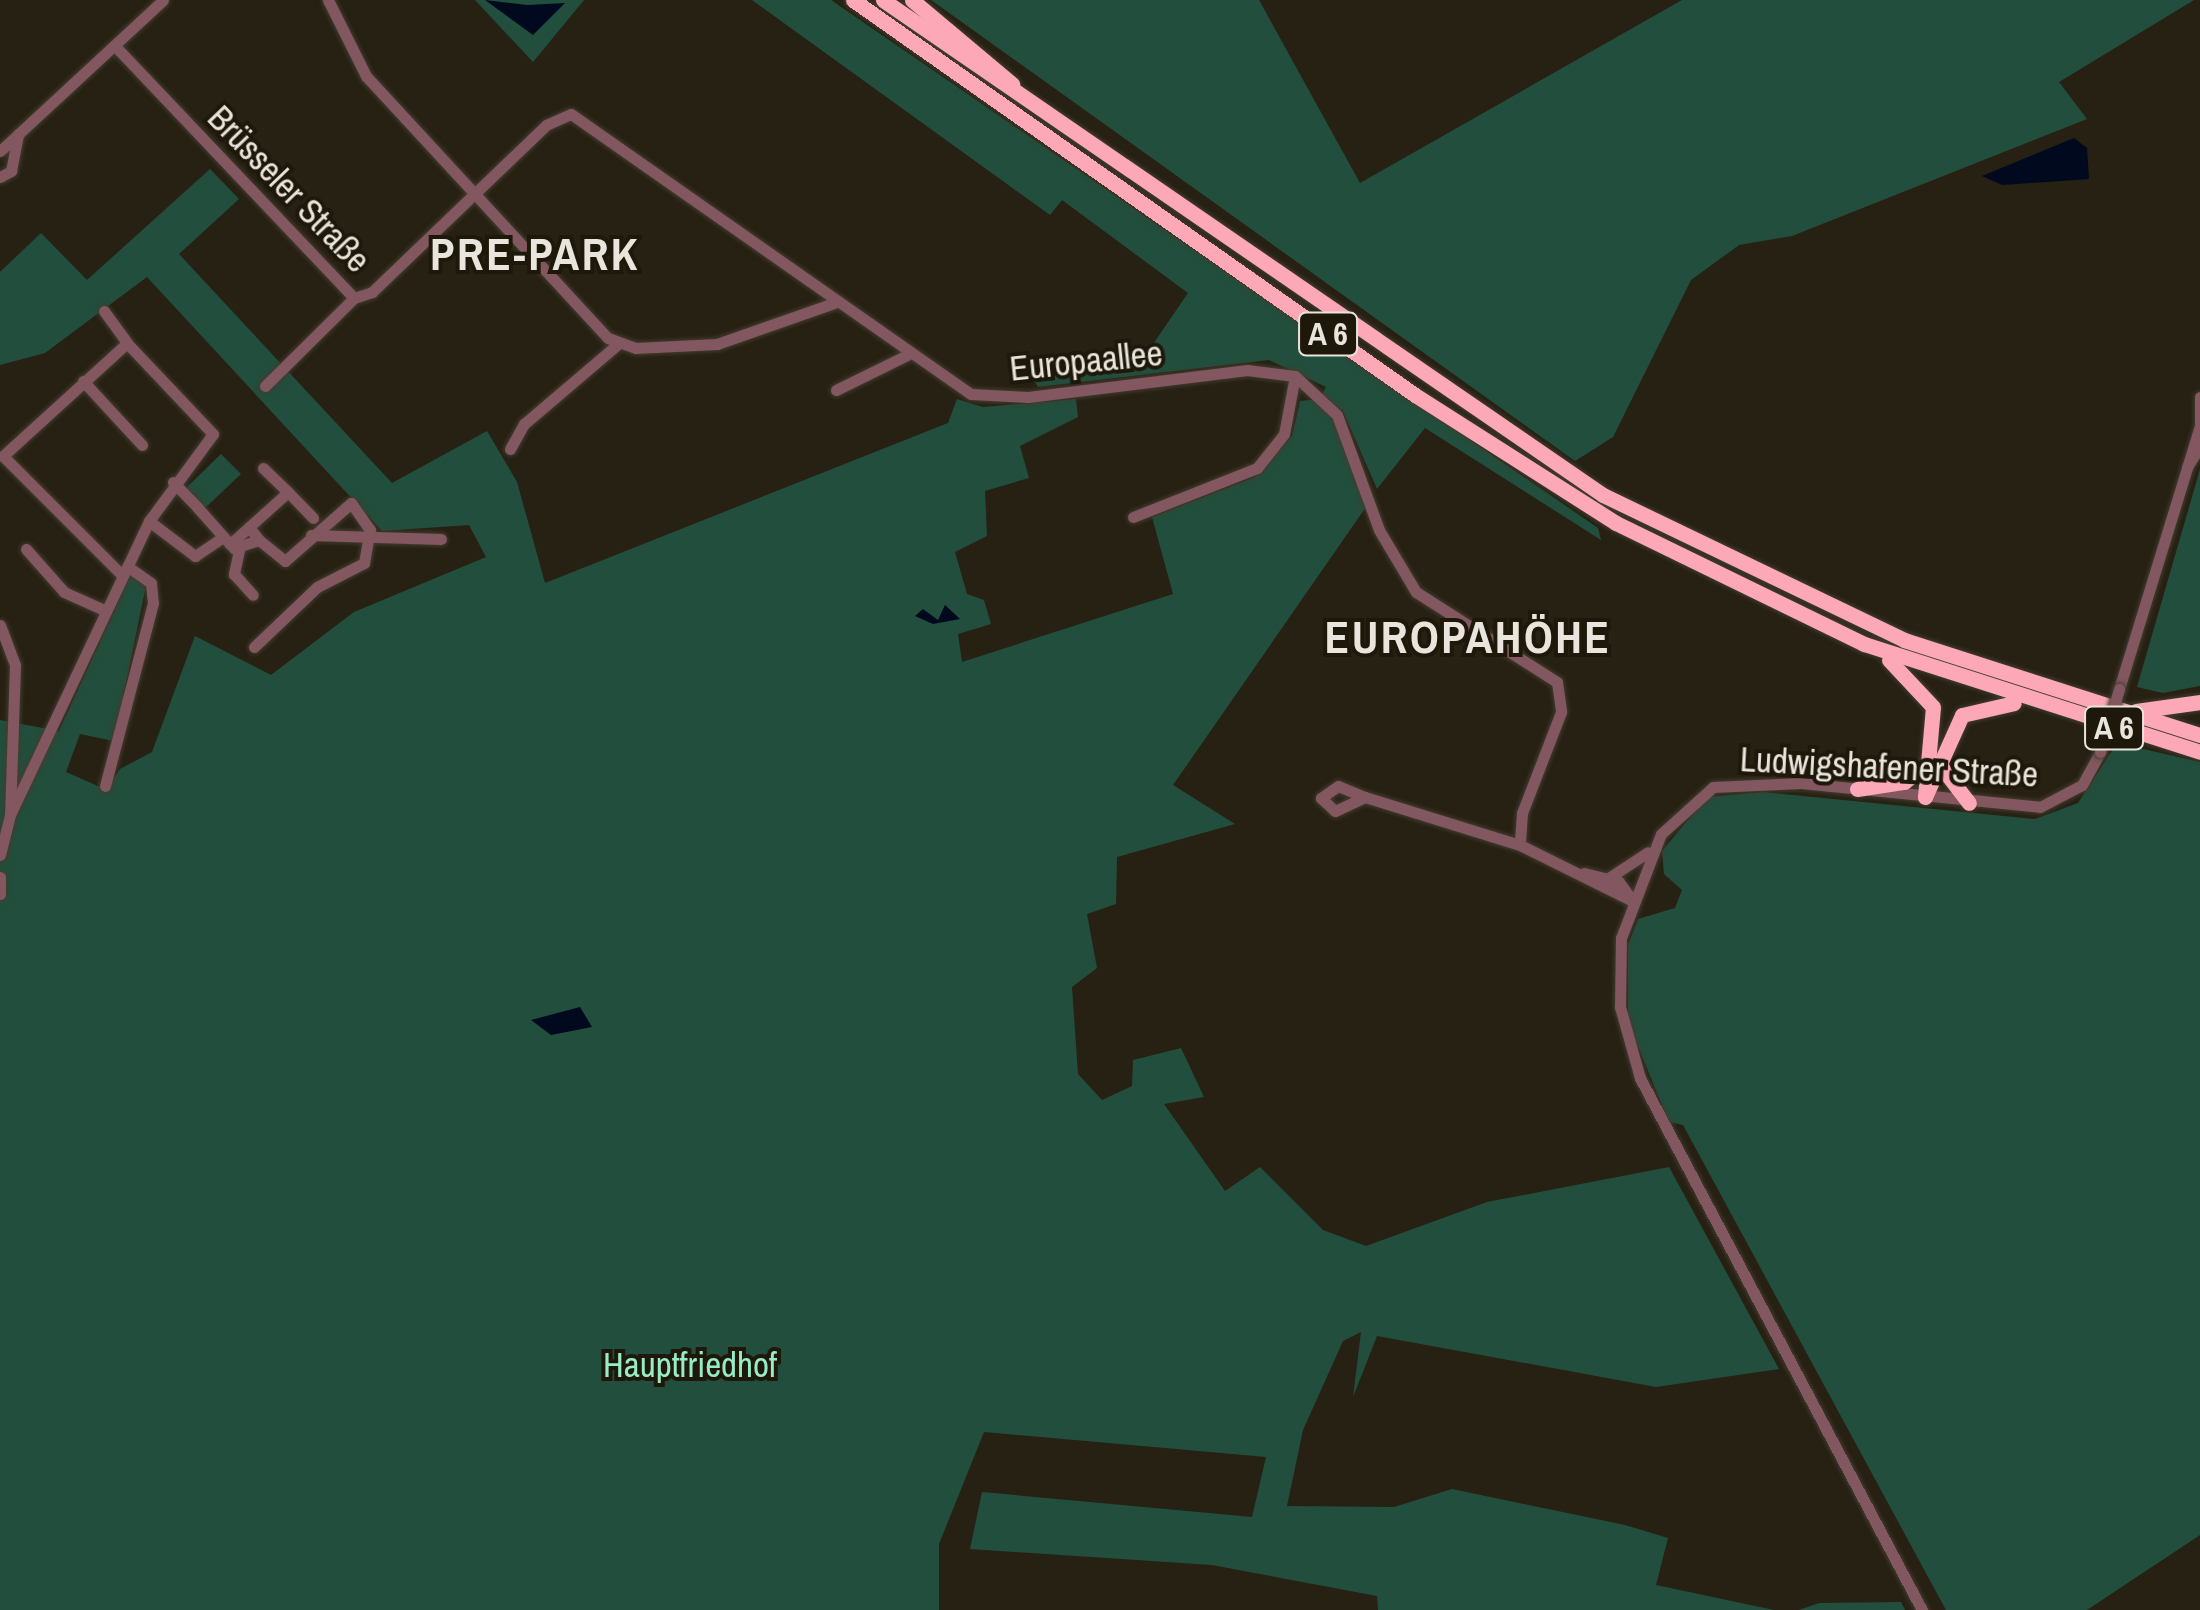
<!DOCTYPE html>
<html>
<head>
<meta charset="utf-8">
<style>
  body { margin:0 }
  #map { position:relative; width:2200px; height:1610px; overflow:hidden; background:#272113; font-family:"Archivo Narrow",sans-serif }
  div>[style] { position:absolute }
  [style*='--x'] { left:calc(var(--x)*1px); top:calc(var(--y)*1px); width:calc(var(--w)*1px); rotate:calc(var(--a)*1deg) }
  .green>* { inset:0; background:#224f3d }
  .water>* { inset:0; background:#00091e }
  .roads { filter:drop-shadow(0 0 2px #423c2f) drop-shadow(0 0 2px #423c2f) }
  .minor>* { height:11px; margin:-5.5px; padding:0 5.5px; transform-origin:5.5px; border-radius:5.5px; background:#82575f }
  .highway>* { height:15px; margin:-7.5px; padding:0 7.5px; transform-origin:7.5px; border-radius:7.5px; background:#fda8b7 }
  .bridges { filter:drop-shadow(0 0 2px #423c2f) drop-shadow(0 0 2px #423c2f) }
  .minor-bridge>* { height:11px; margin:-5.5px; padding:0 5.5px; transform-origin:5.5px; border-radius:5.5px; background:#82575f }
  span { translate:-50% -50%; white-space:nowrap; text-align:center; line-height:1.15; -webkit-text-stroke:8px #1e180a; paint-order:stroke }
  .shield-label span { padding:2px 8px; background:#1e180a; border:2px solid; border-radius:8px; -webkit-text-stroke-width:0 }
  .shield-label { font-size:32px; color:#e9e5dc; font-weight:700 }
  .street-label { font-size:35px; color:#e9e5dc }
  .park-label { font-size:35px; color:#97ebc6 }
  .district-label { font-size:45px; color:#e9e5dc; font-weight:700; letter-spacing:2.5px }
</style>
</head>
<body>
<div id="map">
  <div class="green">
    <i style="clip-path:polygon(475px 0,584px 0,533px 62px)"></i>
    <i style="clip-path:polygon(752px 0,831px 0,1598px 528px,1601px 540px,1425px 428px,1377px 489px,1342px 409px,1334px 421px,1366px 507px,1173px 785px,1235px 824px,1117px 857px,1116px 904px,1087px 914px,1097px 968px,1072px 987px,1078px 1074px,1102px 1100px,1132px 1086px,1133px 1060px,1181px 1048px,1204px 1097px,1164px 1104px,1225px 1191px,1260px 1167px,1323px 1230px,1366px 1246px,1487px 1202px,1669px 1167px,1779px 1369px,1656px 1387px,1377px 1336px,1353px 1397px,1361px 1332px,1343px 1341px,1303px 1430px,1287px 1506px,1394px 1507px,1452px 1489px,1625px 1525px,1668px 1538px,1656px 1585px,1774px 1610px,1378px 1610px,1377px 1596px,1212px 1565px,970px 1549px,982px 1492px,1252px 1517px,1266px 1457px,984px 1432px,939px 1544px,939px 1610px,0 1610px,0 720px,59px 731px,131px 574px,147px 581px,114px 741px,80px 734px,66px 772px,107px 790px,120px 769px,152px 752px,195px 636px,271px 675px,354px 612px,486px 557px,469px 525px,382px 531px,147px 277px,45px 353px,0 365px,0 272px,41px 233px,87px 280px,210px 169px,239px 199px,179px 254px,392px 483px,487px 431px,517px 482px,545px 583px,948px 423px,957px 399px,983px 407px,1076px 399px,1078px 417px,1020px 446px,1029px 478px,985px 491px,987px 536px,955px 552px,967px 594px,984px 600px,991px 624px,958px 634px,962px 662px,1173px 594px,1152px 517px,1255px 477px,1292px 436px,1300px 401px,1319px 399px,1326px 387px,1269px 360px,1038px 387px,1032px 377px,1147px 353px,1188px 293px,1062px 200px,1050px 215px)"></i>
    <i style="clip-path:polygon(931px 0,1259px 0,1360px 183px,1682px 0,2194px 0,2059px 82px,2087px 119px,1792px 236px,1739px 245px,1691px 280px,1613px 437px,1575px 461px)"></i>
    <i style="clip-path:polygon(221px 454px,241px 474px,204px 509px,185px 489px)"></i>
    <i style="clip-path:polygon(2200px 469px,2200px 686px,2163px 693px,2137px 687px)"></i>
    <i style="clip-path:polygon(2117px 743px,2200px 762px,2200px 1535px,2087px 1610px,1946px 1610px,1683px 1125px,1669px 1122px,1628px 1022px,1628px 945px,1638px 919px,1675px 908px,1682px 890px,1664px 874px,1662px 851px,1707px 797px,1763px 792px,2035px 819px,2078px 803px)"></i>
    <i style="clip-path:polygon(1901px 1602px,1905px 1610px,1799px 1610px,1819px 1603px)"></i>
  </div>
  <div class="water">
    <i style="clip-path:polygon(485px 0,527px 5px,565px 3px,533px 35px)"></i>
    <i style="clip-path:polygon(2074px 138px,2087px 148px,2089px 179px,2002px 185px,1982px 176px)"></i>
    <i style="clip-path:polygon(945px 605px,960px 619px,933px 624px,915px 616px,923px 609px,938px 620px)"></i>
    <i style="clip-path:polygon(580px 1007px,592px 1027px,551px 1035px,531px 1020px)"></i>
  </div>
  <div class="roads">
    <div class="minor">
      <i style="--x:328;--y:0;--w:85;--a:63.4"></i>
      <i style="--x:366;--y:76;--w:357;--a:47.3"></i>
      <i style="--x:608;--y:338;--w:29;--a:20"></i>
      <i style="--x:635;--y:348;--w:82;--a:-2.8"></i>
      <i style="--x:717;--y:344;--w:124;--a:-19.3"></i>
      <i style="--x:115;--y:46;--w:347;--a:46.5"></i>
      <i style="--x:354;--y:298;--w:19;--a:-18"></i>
      <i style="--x:372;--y:292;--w:241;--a:-43.8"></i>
      <i style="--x:546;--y:125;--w:27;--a:-24"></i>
      <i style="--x:571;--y:114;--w:488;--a:35"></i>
      <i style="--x:971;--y:394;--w:57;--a:3"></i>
      <i style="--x:1028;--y:397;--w:221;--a:-7"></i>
      <i style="--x:1247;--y:370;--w:48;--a:7.1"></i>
      <i style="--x:1295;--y:376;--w:57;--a:42.9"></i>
      <i style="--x:1337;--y:415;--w:122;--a:69.9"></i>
      <i style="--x:1379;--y:530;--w:72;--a:59.2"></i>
      <i style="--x:1416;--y:592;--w:167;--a:32.6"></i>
      <i style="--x:1557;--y:682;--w:30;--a:82"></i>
      <i style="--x:1561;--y:712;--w:108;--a:111.1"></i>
      <i style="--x:1522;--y:813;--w:32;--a:94"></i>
      <i style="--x:1520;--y:845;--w:126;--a:26.4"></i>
      <i style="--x:0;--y:151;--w:222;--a:-42.8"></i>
      <i style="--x:0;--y:177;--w:13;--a:-29"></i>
      <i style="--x:11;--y:171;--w:38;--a:-79"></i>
      <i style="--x:104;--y:311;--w:39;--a:54"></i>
      <i style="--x:83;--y:381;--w:87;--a:47.3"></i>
      <i style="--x:265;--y:386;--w:125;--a:-44.7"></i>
      <i style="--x:836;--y:390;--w:79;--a:-26.2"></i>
      <i style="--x:2200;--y:397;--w:29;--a:90"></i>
      <i style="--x:510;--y:449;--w:29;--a:-61"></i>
      <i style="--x:524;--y:424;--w:123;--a:-40.4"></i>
      <i style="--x:2187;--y:467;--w:25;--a:-58"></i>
      <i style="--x:263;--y:468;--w:35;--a:44"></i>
      <i style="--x:173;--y:482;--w:35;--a:46"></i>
      <i style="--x:197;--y:507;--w:50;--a:48.3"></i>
      <i style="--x:230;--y:544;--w:6;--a:45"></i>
      <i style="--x:234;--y:548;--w:26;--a:-18"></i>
      <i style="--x:259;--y:540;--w:16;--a:-128"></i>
      <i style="--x:249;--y:527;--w:25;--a:138"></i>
      <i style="--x:1133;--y:517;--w:133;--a:-21.6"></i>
      <i style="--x:1257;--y:468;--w:43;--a:-51.5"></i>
      <i style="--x:1284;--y:434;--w:59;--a:-79.3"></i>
      <i style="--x:149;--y:521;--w:58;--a:37.3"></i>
      <i style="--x:195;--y:556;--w:34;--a:-34"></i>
      <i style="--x:249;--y:527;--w:52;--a:-41.9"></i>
      <i style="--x:288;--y:492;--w:36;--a:46"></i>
      <i style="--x:311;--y:535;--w:130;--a:1.8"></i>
      <i style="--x:26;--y:549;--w:57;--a:48.5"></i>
      <i style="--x:64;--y:592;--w:44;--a:24.2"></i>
      <i style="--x:239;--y:550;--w:25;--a:102"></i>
      <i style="--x:234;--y:574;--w:28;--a:48"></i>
      <i style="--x:0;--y:625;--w:43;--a:69.4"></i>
      <i style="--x:15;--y:665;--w:150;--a:91.9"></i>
      <i style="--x:254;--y:647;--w:87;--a:-43.6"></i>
      <i style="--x:317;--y:587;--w:53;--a:-27.1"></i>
      <i style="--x:364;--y:563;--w:34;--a:-80"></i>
      <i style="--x:370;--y:530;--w:33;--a:-125"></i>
      <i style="--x:351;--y:503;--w:88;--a:138.7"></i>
      <i style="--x:285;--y:561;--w:33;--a:-141"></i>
      <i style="--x:2119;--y:689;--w:275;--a:-72.9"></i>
      <i style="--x:105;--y:786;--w:189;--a:-75.3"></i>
      <i style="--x:153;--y:603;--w:20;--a:-96"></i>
      <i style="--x:151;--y:583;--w:29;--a:-145"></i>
      <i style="--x:1365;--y:797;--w:29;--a:-158"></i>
      <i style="--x:1338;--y:786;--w:21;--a:145"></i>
      <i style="--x:1321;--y:798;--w:19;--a:43"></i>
      <i style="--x:1335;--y:811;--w:33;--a:-25"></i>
      <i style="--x:1365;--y:797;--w:162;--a:17.2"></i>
      <i style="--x:0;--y:855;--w:41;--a:-76"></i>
      <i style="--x:10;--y:815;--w:325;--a:-64.7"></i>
      <i style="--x:149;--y:521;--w:108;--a:-53.7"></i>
      <i style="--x:213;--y:434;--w:125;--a:-133.4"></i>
      <i style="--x:127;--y:343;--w:168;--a:137.7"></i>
      <i style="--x:3;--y:456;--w:168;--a:45"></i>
      <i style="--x:1584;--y:873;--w:36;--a:14"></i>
      <i style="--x:1619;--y:882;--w:24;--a:54"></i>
      <i style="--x:0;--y:877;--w:17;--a:90"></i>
      <i style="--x:1610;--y:877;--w:45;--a:-33.3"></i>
      <i style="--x:1922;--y:1610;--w:602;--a:-117.93"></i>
      <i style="--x:1640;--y:1078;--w:74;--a:-105.7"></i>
      <i style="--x:1620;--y:1007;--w:69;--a:-89.2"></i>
      <i style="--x:1621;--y:938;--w:111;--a:-69"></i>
      <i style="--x:1661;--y:834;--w:70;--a:-42.1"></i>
      <i style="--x:1713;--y:787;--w:88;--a:-2.6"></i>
      <i style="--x:1801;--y:783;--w:240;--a:5.7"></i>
      <i style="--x:2040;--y:807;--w:47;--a:-27.6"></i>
      <i style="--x:2082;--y:785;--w:38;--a:-61"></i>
    </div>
    <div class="highway">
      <i style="--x:853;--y:0;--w:687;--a:35.1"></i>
      <i style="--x:1415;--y:395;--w:238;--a:32.5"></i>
      <i style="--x:1616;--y:523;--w:276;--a:26"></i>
      <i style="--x:1864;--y:644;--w:353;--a:17.8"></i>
      <i style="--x:883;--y:0;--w:874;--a:34.51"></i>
      <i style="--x:1603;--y:495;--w:334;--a:25.7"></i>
      <i style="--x:1904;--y:640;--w:311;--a:17.8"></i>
      <i style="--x:912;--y:0;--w:131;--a:40"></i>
      <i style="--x:1889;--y:660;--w:64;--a:46.9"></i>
      <i style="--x:1933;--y:707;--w:90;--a:95.1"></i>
      <i style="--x:2136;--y:711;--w:65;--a:-8"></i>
      <i style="--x:1939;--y:764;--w:49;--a:52.4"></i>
      <i style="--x:1857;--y:789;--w:48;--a:-8.5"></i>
      <i style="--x:1904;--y:782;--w:24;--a:-38"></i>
      <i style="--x:1925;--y:797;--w:90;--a:-65.7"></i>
      <i style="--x:1962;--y:715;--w:53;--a:-13"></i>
    </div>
  </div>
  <div class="bridges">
    <div class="minor-bridge">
      <i style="--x:2100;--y:752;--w:66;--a:-73.2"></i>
    </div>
  </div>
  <div class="shield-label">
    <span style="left:1328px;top:334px">A 6</span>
    <span style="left:2114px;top:728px">A 6</span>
  </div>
  <div class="street-label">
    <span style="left:289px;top:189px;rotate:46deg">Brüsseler Straße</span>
    <span style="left:1086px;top:361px;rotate:-6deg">Europaallee</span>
    <span style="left:1889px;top:767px;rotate:3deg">Ludwigshafener Straße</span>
  </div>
  <div class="park-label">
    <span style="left:690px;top:1365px">Hauptfriedhof</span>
  </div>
  <div class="district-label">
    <span style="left:535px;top:254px">PRE-PARK</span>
    <span style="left:1468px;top:637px">EUROPAHÖHE</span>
  </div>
</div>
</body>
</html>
